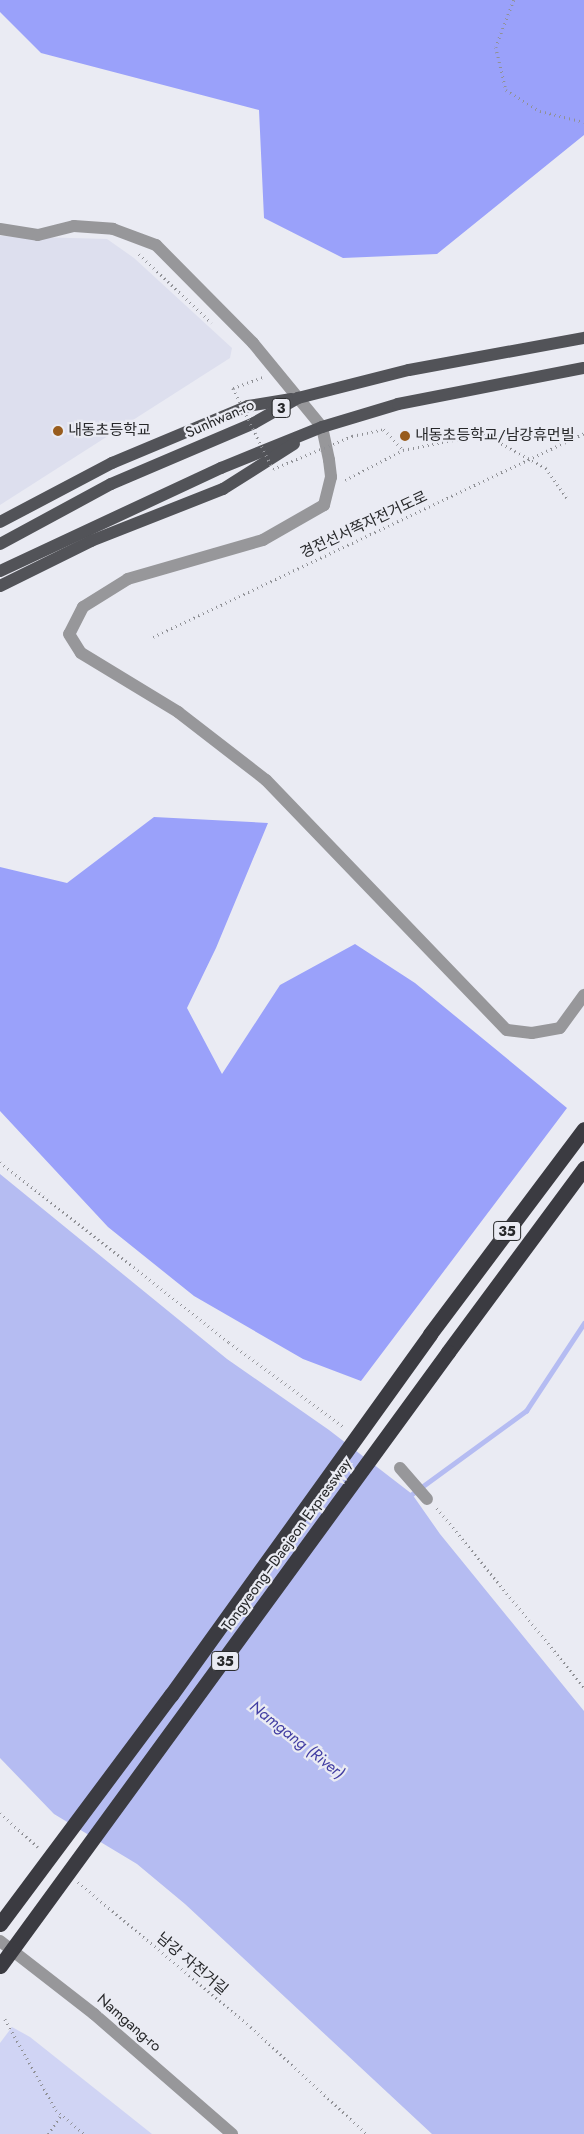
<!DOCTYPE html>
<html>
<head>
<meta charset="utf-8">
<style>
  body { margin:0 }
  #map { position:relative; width:584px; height:2134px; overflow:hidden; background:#eaebf3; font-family:Jost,"Noto Sans KR",sans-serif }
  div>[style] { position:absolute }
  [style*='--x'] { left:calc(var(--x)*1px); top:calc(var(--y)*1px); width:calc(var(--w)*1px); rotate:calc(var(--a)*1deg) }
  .built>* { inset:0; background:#dddfee }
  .green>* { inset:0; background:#d0d4f4 }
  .forest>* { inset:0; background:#9aa1fa }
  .water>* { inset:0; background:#b5bcf2 }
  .stream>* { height:4.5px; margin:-2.25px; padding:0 2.25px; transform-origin:2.25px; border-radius:2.25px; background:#b5bcf2 }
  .path>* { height:2.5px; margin-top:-1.25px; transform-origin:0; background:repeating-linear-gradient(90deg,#909196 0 1px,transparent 0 5px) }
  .minor>* { height:12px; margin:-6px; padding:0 6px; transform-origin:6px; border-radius:6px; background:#97979a }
  .major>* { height:12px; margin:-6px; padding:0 6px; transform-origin:6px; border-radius:6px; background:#525358 }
  .highway>* { height:15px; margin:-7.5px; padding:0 7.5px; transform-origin:7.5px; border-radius:7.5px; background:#3b3b41 }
  .path-bridge>* { height:2.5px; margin-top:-1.25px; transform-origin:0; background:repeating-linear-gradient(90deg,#909196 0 1px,transparent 0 5px) }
  .highway-bridge>* { height:15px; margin:-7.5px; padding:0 7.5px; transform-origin:7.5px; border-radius:7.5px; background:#3b3b41 }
  .dots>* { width:14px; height:14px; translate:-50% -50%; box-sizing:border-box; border:2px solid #eaebf3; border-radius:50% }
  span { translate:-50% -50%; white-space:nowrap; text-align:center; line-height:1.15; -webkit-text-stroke:4.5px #eaebf3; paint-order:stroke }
  .shield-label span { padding:1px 4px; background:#eaebf3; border:1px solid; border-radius:4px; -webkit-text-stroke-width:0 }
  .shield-label { font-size:14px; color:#262729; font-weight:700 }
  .street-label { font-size:15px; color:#262729 }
  .poi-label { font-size:15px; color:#262729 }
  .left { translate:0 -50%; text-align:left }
  .water-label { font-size:16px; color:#413da2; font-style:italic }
</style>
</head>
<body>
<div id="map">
  <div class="built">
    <i style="clip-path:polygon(0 236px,107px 239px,134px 258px,232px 348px,230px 358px,0 505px)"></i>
  </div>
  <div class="green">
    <i style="clip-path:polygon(12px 2027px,30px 2037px,152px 2134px,0 2134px,0 2043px)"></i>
  </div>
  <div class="forest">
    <i style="clip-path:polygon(0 0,584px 0,584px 135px,437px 254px,343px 258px,264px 218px,259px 110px,41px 53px,0 12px)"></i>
    <i style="clip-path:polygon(154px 817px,268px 823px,216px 948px,187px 1008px,222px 1074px,280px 985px,355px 944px,415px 983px,567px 1108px,361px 1381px,303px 1359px,194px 1296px,108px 1227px,0 1111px,0 867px,67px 883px)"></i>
  </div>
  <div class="water">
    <i style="clip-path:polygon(0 1174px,227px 1359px,329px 1430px,412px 1494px,440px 1534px,584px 1711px,584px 2134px,432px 2134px,185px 1904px,137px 1864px,54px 1814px,0 1758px)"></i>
  </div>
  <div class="stream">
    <i style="--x:412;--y:1494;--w:141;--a:-36.1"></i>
    <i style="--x:526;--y:1411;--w:105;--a:-56.6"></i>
  </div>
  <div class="path">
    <i style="--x:514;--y:0;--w:50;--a:111"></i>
    <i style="--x:496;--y:47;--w:44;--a:76.9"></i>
    <i style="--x:506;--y:90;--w:40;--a:32"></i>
    <i style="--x:540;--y:111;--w:45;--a:14"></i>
    <i style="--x:139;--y:254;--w:100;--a:43.4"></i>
    <i style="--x:233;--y:388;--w:33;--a:-20"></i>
    <i style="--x:352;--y:436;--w:33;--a:-12"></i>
    <i style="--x:384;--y:429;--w:28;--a:48"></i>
    <i style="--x:345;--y:480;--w:65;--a:-27.3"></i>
    <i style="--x:403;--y:450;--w:83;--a:-11.2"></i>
    <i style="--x:484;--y:434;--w:71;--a:28.7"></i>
    <i style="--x:546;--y:468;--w:39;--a:55"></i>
    <i style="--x:153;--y:637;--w:477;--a:-25.3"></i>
    <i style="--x:0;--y:1162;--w:291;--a:38.2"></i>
    <i style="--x:229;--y:1342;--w:144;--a:36.6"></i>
    <i style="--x:437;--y:1508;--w:232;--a:50.6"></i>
    <i style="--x:0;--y:1813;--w:51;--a:41.8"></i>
    <i style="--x:78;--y:1882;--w:226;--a:40"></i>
    <i style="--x:251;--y:2027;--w:158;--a:42.7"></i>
    <i style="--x:5;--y:2019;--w:104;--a:60.7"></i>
    <i style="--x:56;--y:2110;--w:38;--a:40"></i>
    <i style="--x:48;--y:2134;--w:23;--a:-56"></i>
  </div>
  <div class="minor">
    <i style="--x:0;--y:229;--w:38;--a:9"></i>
    <i style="--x:38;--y:235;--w:37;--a:-14"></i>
    <i style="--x:74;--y:226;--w:39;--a:4"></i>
    <i style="--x:113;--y:229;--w:46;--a:20.4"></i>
    <i style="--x:156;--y:245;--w:138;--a:45.3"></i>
    <i style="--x:253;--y:343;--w:109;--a:50.6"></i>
    <i style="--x:322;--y:427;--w:34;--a:78"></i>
    <i style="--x:329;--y:460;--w:17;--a:83"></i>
    <i style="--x:331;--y:477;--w:29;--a:104"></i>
    <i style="--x:324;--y:505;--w:70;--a:150.2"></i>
    <i style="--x:263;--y:540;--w:141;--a:163.9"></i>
    <i style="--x:128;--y:579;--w:53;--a:148.1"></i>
    <i style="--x:83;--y:607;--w:30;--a:117"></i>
    <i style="--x:69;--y:634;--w:22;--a:58"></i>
    <i style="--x:81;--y:653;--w:114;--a:31.3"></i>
    <i style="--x:178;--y:712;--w:111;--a:37.7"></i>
    <i style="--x:266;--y:780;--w:347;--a:46.1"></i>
    <i style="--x:507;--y:1030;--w:25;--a:7"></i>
    <i style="--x:532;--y:1033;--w:28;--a:-10"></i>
    <i style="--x:560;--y:1028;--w:41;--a:-54"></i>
    <i style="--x:400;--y:1468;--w:41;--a:48.9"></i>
    <i style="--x:0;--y:1941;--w:119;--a:37.8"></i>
    <i style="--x:94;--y:2014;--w:183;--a:41"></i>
  </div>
  <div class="major">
    <i style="--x:0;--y:522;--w:127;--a:-27.8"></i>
    <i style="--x:112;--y:463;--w:147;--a:-22.7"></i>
    <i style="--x:248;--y:406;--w:44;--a:-9.2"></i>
    <i style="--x:0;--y:544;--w:126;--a:-28.4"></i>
    <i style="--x:111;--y:484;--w:155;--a:-23.1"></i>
    <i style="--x:254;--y:423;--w:51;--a:-29.6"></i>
    <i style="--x:298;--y:398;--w:114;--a:-14.2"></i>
    <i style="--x:409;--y:370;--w:178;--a:-10.4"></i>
    <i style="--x:0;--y:571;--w:244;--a:-25"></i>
    <i style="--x:221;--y:468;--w:109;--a:-22.1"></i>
    <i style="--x:322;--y:427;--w:79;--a:-16.8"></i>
    <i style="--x:398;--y:404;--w:189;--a:-11"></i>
    <i style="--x:0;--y:586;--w:102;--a:-26.3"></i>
    <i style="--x:91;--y:541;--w:142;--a:-21.5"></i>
    <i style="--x:223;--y:489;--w:84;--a:-32.4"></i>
  </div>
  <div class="highway">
    <i style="--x:430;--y:1334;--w:256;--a:-53.1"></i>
    <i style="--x:448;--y:1352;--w:229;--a:-53.5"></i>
  </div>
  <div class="path-bridge">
    <i style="--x:233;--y:388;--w:90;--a:63.7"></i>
    <i style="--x:273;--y:469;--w:86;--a:-22.7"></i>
  </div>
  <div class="highway-bridge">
    <i style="--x:0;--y:1924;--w:286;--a:-53.3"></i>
    <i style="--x:171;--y:1695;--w:444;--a:-54.3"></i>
    <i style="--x:0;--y:1966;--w:760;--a:-53.88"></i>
  </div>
  <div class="dots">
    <i style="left:58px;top:431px;background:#985c1d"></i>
    <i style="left:405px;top:436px;background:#985c1d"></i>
  </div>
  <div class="shield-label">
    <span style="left:281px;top:408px">3</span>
    <span style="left:507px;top:1231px">35</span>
    <span style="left:225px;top:1661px">35</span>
  </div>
  <div class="street-label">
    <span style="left:220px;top:419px;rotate:-24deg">Sunhwan-ro</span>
    <span style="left:364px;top:525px;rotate:-25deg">경전선서쪽자전거도로</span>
    <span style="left:287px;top:1545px;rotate:-54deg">Tongyeong–Daejeon Expressway</span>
    <span style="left:192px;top:1964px;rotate:40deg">남강 자전거길</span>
    <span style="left:129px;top:2023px;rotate:41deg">Namgang-ro</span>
  </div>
  <div class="poi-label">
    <span class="left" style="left:68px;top:431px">내동초등학교</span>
    <span class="left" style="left:415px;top:436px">내동초등학교/남강휴먼빌</span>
  </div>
  <div class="water-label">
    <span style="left:297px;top:1740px;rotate:38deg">Namgang (River)</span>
  </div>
</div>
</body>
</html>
